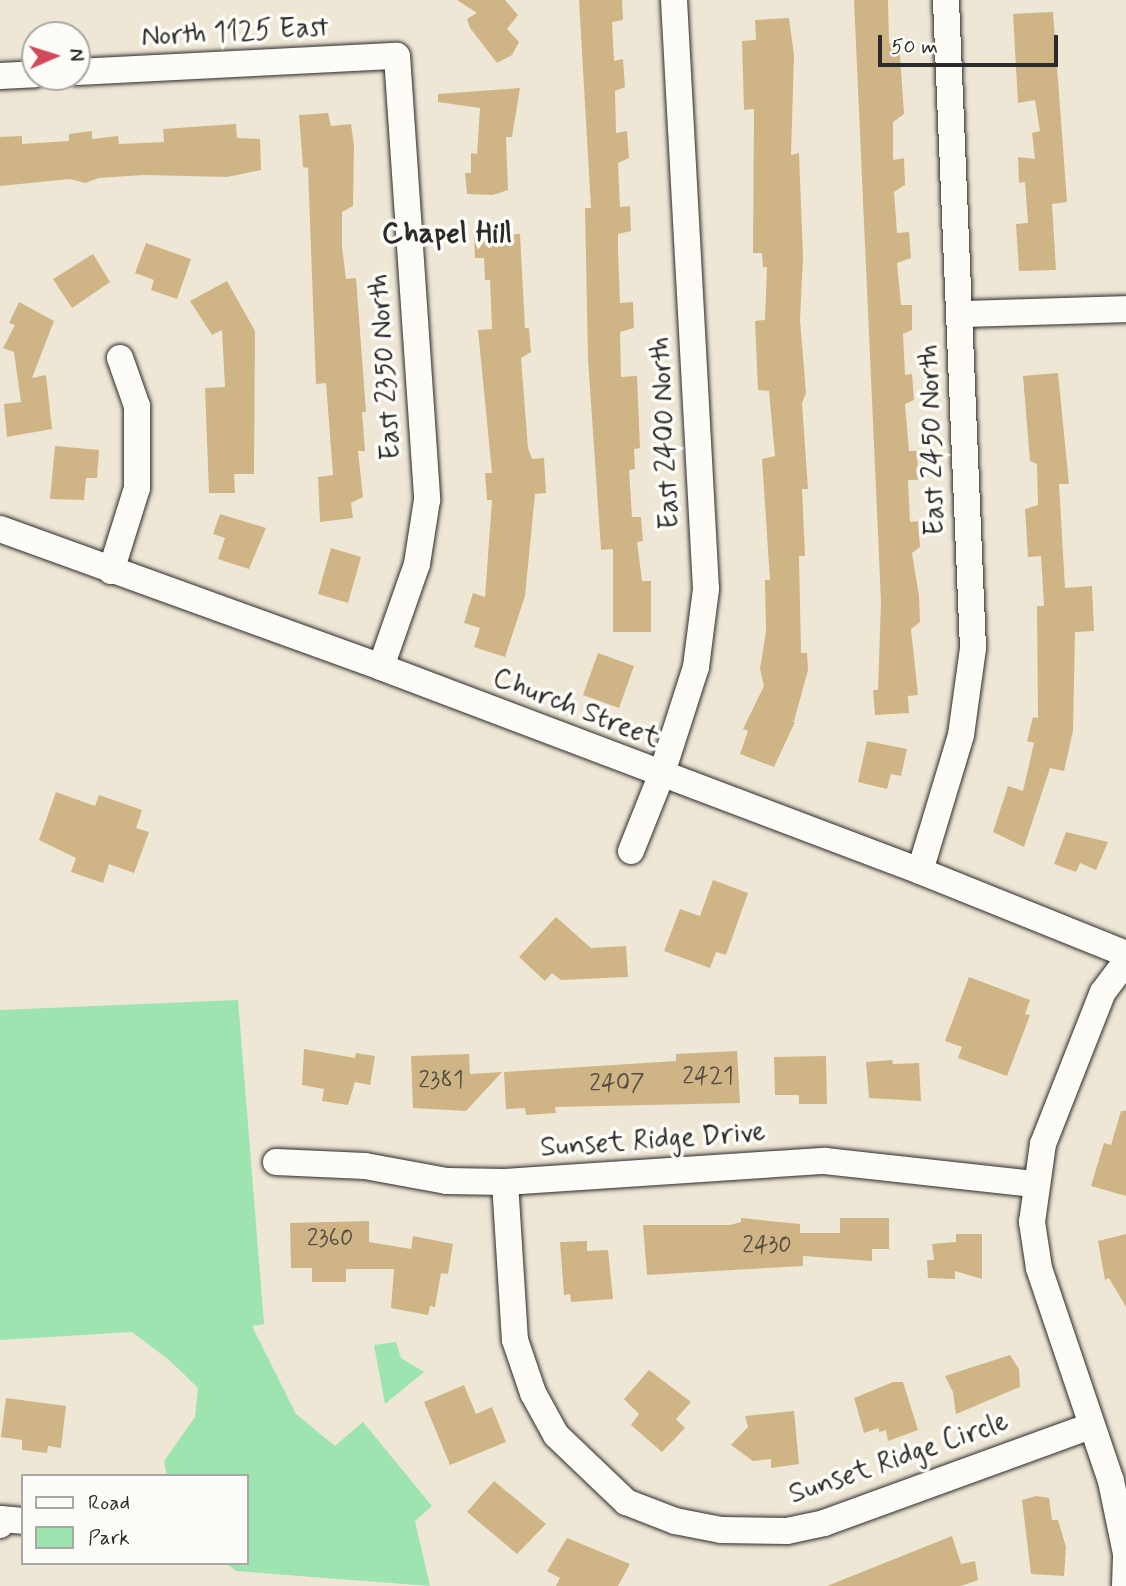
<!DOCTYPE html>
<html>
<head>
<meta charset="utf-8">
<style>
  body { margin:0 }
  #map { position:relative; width:1126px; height:1586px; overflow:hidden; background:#efe7d5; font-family:Mynerve,sans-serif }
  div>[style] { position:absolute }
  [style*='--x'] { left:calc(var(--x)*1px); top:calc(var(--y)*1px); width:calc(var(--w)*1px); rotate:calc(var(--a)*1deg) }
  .green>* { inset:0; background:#9de4b1 }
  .building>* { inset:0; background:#cfb585 }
  .roads { filter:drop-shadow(0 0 2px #2b2b2b) drop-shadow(0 0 2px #2b2b2b) }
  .minor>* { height:26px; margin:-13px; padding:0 13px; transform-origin:13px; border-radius:13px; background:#fdfcf7 }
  span { translate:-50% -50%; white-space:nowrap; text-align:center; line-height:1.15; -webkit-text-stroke:7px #fdfcf7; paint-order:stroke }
  .number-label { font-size:24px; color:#544e42 }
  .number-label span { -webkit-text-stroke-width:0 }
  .street-label { font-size:28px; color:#2b2b2b }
  .neighbourhood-label { font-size:30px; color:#2b2b2b; font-weight:700 }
  .legend { position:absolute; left:21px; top:1474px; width:228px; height:91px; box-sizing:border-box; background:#fdfcf7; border:2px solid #a9a8a5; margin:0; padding:9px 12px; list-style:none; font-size:21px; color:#2b2b2b }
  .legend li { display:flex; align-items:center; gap:14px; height:35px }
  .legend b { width:35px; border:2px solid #a9a8a5 }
  .north { position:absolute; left:21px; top:21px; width:70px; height:70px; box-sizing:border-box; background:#fdfcf7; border:2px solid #a9a8a5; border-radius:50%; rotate:87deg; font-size:19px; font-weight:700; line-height:28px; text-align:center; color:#2b2b2b }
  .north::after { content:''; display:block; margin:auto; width:24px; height:32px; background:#d1495b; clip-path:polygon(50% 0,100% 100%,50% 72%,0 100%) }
  .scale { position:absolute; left:878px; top:35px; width:180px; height:32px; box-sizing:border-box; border:4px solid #2b2b2b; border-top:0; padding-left:9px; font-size:21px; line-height:24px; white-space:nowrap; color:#2b2b2b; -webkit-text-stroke:5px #fdfcf7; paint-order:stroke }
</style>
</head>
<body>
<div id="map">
  <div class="green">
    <i style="clip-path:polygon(238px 1000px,264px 1324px,252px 1326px,296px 1414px,335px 1446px,363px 1422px,432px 1506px,415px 1521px,430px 1586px,236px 1571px,226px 1563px,247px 1563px,247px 1476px,167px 1476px,164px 1461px,195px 1417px,198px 1388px,169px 1360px,132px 1332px,0 1340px,0 1010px)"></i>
    <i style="clip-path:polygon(396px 1342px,401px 1358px,424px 1372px,385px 1404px,374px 1345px)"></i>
  </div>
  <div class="building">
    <i style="clip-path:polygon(457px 0,505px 0,518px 15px,507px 29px,519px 42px,512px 55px,497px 63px,470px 28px,467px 19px,477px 13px)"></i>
    <i style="clip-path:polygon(579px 0,622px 0,623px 20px,612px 22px,614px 61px,623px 59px,625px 87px,615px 91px,616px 133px,627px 131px,629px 158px,618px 163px,620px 207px,630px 206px,631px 231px,618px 234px,618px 253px,620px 303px,633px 302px,634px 328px,620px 332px,621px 377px,637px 376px,640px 448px,634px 449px,635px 469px,629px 470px,632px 517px,641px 517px,643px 541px,637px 542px,642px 581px,651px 581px,651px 632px,613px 632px,613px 549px,601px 550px,588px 359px,585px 208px,591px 208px)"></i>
    <i style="clip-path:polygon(854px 0,888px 0,889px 44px,899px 40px,904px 114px,893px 122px,893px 160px,904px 158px,905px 185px,894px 192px,897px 233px,909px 232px,911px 258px,897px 263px,901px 305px,912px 305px,912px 330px,903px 334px,905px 375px,912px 374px,914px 400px,905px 404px,909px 451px,917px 451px,918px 480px,908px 480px,910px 522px,918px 521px,920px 547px,912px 553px,919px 596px,920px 622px,911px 629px,918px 695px,908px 696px,909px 713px,875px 715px,873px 690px,878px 690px,881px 601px)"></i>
    <i style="clip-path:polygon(1053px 12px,1067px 202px,1052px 204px,1056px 270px,1019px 271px,1016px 224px,1028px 223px,1025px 182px,1019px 183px,1018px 157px,1035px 159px,1032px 133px,1040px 131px,1035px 100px,1018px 103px,1013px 14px)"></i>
    <i style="clip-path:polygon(789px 18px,794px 55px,791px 155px,799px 153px,803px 257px,800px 320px,806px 393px,802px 403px,808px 489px,802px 489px,805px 556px,799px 556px,801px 653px,807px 653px,808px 670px,794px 721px,790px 721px,795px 722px,774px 767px,740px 754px,748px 731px,743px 729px,764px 686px,760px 669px,766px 631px,765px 580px,770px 580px,762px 459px,775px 456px,769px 391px,758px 390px,755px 321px,765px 320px,767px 267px,763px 267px,762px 253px,753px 253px,754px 109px,744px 110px,742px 41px,756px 40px,755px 20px)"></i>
    <i style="clip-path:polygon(520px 88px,512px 137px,506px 137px,508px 190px,493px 195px,467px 194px,465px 173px,471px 173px,471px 153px,477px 154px,480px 108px,438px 102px,438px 94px)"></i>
    <i style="clip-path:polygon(328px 113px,331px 126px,351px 124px,354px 146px,353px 206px,342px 212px,342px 247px,346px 279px,356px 278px,366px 412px,362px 412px,365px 451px,358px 451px,363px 497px,351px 503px,353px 518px,320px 522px,318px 477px,333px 475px,326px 383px,316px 384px,308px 168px,303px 167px,299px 115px)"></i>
    <i style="clip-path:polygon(236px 124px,237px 138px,260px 139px,261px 170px,227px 177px,144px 175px,99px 178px,85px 183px,70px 179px,0 186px,0 137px,22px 136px,22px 144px,69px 141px,69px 134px,92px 131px,92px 139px,118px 136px,119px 144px,164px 142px,163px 129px)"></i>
    <i style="clip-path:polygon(520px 234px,525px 328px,529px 328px,531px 352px,521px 358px,528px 448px,532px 459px,544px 458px,546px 493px,535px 494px,525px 596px,505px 657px,474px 647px,480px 628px,464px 623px,473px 593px,485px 597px,492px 500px,487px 500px,485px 473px,492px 473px,478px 330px,492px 329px,490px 280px,485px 280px,484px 258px,475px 258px,474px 236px)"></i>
    <i style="clip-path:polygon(146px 243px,191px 259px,177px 299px,151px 290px,154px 280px,135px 273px)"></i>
    <i style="clip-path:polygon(93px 254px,110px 282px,72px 308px,53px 279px)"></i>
    <i style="clip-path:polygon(227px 281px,255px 331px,254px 474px,234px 474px,235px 493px,209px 493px,205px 388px,225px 387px,222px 330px,212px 335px,190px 301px)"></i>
    <i style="clip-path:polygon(19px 302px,54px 321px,32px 378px,46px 375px,52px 429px,7px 437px,4px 404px,21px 402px,14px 352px,3px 348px,15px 325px,9px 323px)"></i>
    <i style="clip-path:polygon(1058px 373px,1069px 484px,1059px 484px,1065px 588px,1092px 586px,1094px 631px,1075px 632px,1073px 731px,1064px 771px,1050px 768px,1024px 847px,993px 832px,1008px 786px,1023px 791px,1034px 743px,1027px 741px,1033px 717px,1038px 718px,1037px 606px,1044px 606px,1041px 556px,1028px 557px,1025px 509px,1038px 505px,1037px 464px,1030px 461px,1023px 376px)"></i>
    <i style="clip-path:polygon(55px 446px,99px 450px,97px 478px,86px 478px,84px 500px,50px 499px)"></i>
    <i style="clip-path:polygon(220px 514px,266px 528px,249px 569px,218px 559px,225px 538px,213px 534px)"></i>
    <i style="clip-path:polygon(331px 548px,361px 557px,348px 603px,318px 594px)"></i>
    <i style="clip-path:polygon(598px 653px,634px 666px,619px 708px,583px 695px)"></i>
    <i style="clip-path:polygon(867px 741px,907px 749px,901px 776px,891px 774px,887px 789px,858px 782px)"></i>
    <i style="clip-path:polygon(56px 792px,95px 806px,99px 795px,142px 810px,136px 828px,149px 832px,134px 873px,109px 864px,103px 883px,71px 872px,76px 858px,39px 840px)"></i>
    <i style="clip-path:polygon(1066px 832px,1108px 842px,1096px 870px,1080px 863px,1076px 872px,1054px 864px)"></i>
    <i style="clip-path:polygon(713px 880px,748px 893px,726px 955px,716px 952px,710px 968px,664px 951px,680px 909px,700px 916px)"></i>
    <i style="clip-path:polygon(556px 917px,591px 948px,626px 946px,628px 977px,561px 980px,552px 973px,545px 981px,519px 957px)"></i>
    <i style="clip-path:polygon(969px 977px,1030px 1000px,1025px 1014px,1030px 1015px,1007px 1076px,958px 1058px,962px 1047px,945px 1041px)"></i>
    <i style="clip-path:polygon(304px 1049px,355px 1058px,356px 1053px,375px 1056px,370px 1085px,355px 1082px,348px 1105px,322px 1101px,324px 1089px,302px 1085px)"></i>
    <i style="clip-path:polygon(737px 1051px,740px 1103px,555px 1107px,556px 1113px,526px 1115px,525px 1108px,506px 1109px,504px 1072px,676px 1061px,676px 1054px)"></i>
    <i style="clip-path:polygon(469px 1054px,470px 1074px,502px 1072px,466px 1111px,413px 1108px,411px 1056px)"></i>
    <i style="clip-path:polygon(826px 1056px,827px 1104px,799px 1104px,799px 1095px,775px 1095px,774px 1057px)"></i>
    <i style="clip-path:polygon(892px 1060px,893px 1064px,919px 1063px,921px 1101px,869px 1098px,866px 1062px)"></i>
    <i style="clip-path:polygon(1121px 1111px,1126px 1111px,1126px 1196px,1091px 1186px,1104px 1143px,1111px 1145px)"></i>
    <i style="clip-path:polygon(741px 1218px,800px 1224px,800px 1233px,840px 1233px,840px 1218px,889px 1218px,889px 1249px,872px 1249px,872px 1261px,803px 1256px,803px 1266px,647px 1275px,643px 1225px,730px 1225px,741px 1222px)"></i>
    <i style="clip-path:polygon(369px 1221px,369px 1242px,411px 1249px,413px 1236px,453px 1244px,448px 1274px,441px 1273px,435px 1307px,430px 1306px,428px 1315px,391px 1308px,394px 1269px,346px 1269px,346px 1282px,312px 1282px,312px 1268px,291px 1268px,290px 1223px)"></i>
    <i style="clip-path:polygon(956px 1234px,982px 1234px,982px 1279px,955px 1271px,955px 1279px,928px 1278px,927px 1260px,934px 1260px,932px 1244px,956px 1242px)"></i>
    <i style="clip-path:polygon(1126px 1234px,1126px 1307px,1109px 1278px,1105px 1280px,1098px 1241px)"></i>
    <i style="clip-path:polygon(587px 1241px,587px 1251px,608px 1250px,613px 1299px,571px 1302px,570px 1294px,564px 1295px,560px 1242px)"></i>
    <i style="clip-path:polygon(1010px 1355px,1019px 1369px,1020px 1387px,956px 1414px,953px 1392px,945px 1376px)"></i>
    <i style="clip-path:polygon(649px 1370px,691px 1402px,676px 1419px,685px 1428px,662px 1452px,631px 1425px,639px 1414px,624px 1399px)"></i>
    <i style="clip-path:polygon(893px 1382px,903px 1382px,918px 1430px,888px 1441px,886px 1430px,879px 1432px,879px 1428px,864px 1433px,854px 1398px)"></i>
    <i style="clip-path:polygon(464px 1385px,476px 1414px,492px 1407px,506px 1442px,450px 1465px,424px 1402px)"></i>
    <i style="clip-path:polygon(6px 1398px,66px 1406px,61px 1448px,48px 1446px,47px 1453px,22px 1450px,22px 1440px,1px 1437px)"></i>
    <i style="clip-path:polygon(794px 1411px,799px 1464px,771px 1468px,771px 1459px,753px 1461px,731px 1445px,748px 1427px,745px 1416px)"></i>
    <i style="clip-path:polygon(494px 1481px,546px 1524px,517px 1554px,467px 1512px)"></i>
    <i style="clip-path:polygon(1036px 1496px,1049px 1498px,1052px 1520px,1058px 1520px,1066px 1547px,1064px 1576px,1031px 1574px,1022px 1500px)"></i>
    <i style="clip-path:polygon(952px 1536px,961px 1564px,975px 1561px,978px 1580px,961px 1586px,827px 1586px)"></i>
    <i style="clip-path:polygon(567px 1538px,630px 1564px,618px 1586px,556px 1586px,560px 1578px,547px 1571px)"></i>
  </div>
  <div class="roads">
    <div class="minor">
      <i style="--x:77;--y:72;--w:320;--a:-2.9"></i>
      <i style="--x:397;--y:56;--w:445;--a:86.1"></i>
      <i style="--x:427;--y:500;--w:65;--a:98.9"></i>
      <i style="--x:417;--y:564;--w:109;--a:109.3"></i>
      <i style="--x:0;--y:76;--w:35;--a:-3"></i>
      <i style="--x:960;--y:314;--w:166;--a:-1.7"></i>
      <i style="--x:0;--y:529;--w:405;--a:19.9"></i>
      <i style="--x:381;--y:667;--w:576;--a:20.73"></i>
      <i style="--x:920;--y:871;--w:222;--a:21.9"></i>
      <i style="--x:111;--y:571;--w:87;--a:-72.6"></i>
      <i style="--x:137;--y:488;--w:82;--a:-90"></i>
      <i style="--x:137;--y:406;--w:51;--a:-109.5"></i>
      <i style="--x:631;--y:851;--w:81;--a:-68.2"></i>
      <i style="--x:661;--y:776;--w:114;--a:-72.2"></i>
      <i style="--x:696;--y:667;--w:79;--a:-82.7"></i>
      <i style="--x:706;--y:589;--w:590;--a:-93.11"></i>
      <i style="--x:920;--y:871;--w:142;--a:-73.2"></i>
      <i style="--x:961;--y:735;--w:88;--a:-82.1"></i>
      <i style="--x:973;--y:648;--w:649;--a:-92.39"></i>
      <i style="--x:276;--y:1162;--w:89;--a:2.6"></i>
      <i style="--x:365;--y:1166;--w:83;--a:10.4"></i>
      <i style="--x:447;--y:1181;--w:58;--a:1"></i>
      <i style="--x:505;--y:1182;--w:321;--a:-3.8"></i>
      <i style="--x:825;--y:1161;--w:210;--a:6.3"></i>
      <i style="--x:505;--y:1182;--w:158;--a:86.4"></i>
      <i style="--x:515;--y:1340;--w:56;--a:71.2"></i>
      <i style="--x:533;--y:1393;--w:48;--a:61.3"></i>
      <i style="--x:556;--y:1435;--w:97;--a:43.7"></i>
      <i style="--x:626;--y:1502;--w:53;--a:21.2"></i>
      <i style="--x:675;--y:1521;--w:47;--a:11.1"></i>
      <i style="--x:721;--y:1530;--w:66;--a:0.9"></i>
      <i style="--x:787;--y:1531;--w:38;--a:-12"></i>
      <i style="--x:824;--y:1523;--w:284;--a:-20"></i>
      <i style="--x:0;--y:1525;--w:6;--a:-81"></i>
      <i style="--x:1;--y:1519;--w:22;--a:5"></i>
      <i style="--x:1125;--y:1586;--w:32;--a:-88"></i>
      <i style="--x:1126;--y:1554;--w:75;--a:-101.6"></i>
      <i style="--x:1111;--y:1481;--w:225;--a:-108.7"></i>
      <i style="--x:1039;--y:1268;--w:47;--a:-98.7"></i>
      <i style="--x:1032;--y:1222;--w:79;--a:-82"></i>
      <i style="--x:1043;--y:1144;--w:163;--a:-68.5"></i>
      <i style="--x:1103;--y:992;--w:39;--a:-53"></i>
    </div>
  </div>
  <div class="number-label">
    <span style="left:708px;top:1077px">2421</span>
    <span style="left:441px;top:1081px">2381</span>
    <span style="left:617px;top:1084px">2407</span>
    <span style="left:330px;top:1239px">2360</span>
    <span style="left:767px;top:1246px">2430</span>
  </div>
  <div class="street-label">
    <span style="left:235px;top:33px;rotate:-3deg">North 1125 East</span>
    <span style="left:386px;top:367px;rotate:-94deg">East 2350 North</span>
    <span style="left:666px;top:433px;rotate:-93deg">East 2400 North</span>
    <span style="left:933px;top:440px;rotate:-92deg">East 2450 North</span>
    <span style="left:576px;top:709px;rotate:21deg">Church Street</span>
    <span style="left:653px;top:1141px;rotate:-4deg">Sunset Ridge Drive</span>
    <span style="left:899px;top:1459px;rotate:-19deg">Sunset Ridge Circle</span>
  </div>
  <div class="neighbourhood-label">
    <span style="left:447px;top:234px">Chapel Hill</span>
  </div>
  <ul class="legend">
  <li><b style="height:9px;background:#fdfcf7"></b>Road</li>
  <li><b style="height:19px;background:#9de4b1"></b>Park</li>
  </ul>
  <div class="north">N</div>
  <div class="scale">50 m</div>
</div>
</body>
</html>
